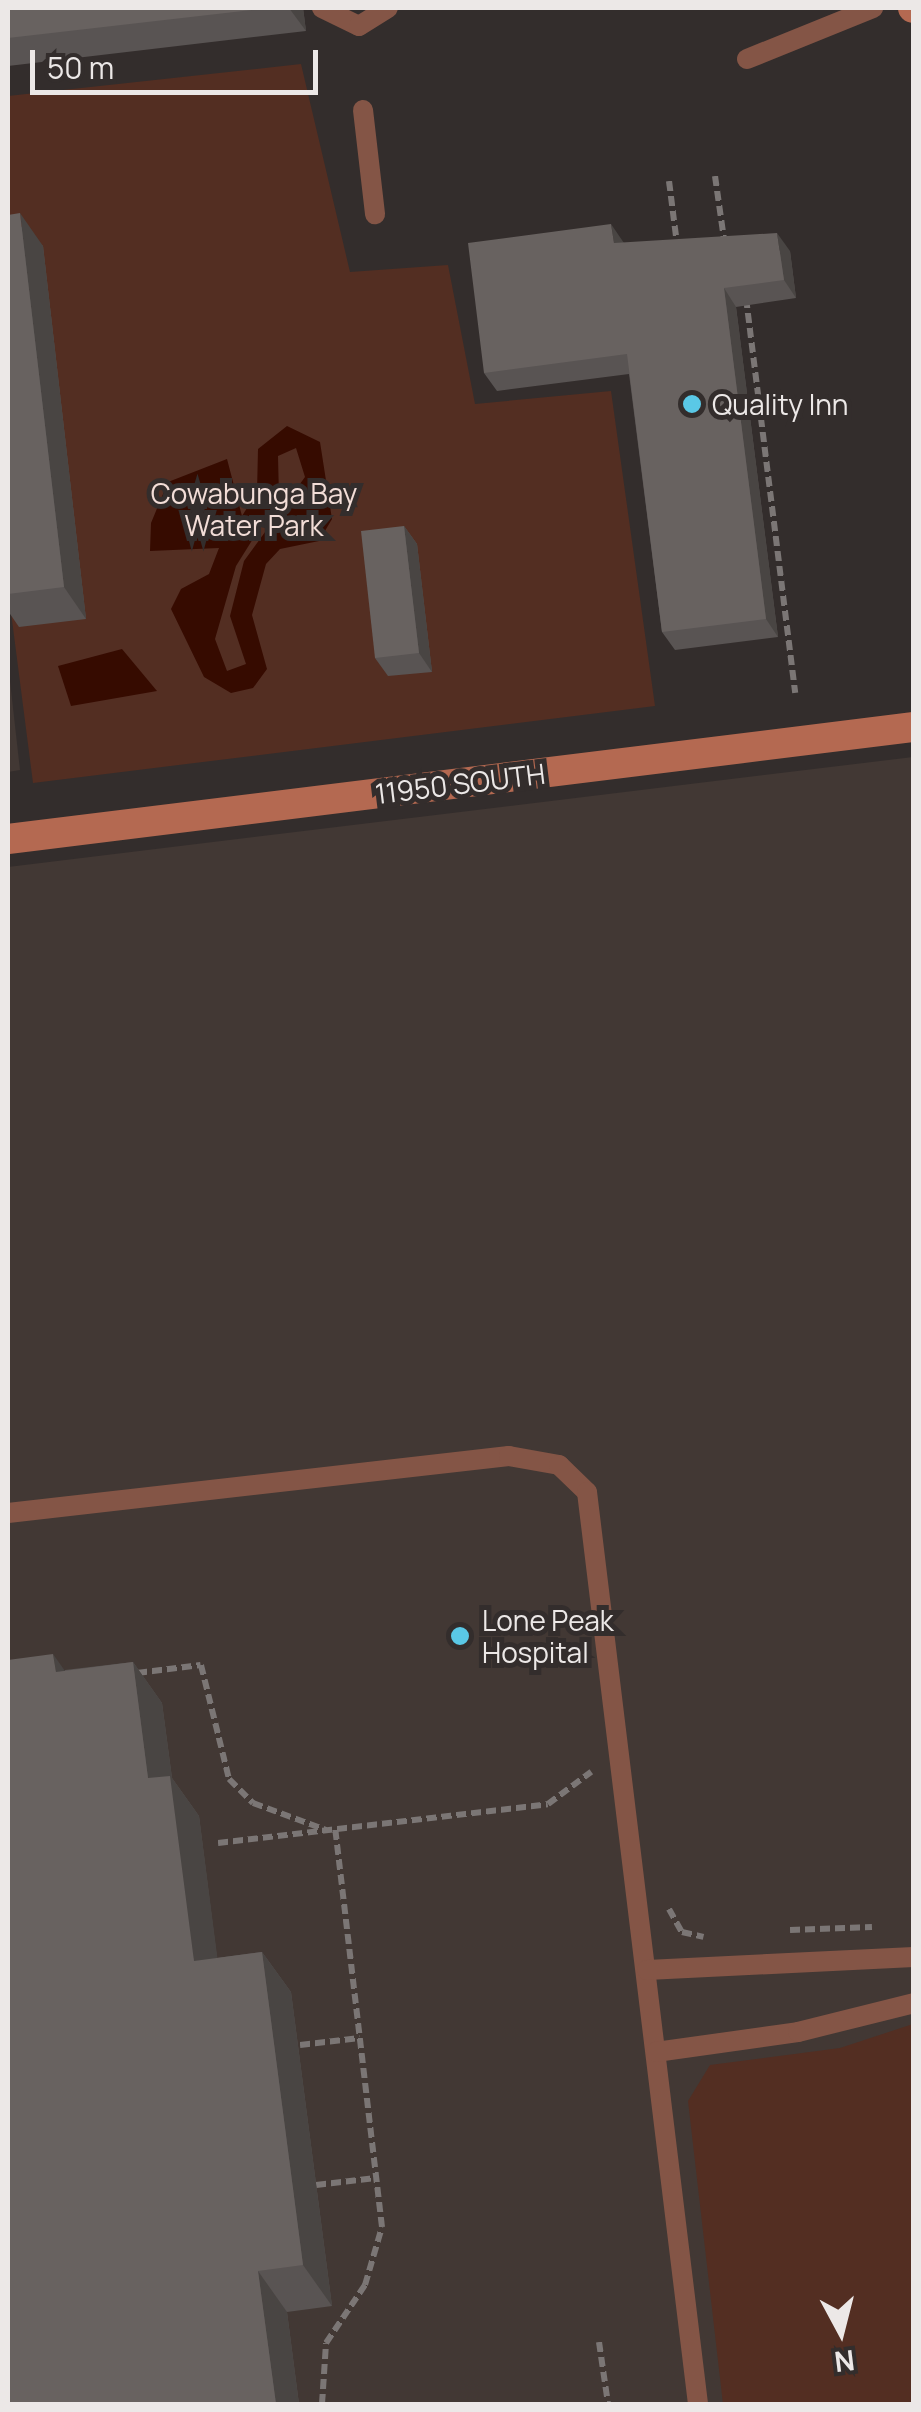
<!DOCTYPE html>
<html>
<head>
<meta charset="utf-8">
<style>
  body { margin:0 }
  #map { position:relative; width:921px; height:2412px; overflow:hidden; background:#332d2c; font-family:Manrope,sans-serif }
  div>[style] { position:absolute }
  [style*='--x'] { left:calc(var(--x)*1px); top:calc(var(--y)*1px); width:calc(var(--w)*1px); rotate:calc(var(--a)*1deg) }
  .built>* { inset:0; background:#423834 }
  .green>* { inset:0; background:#532e22 }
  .water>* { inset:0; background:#360b00 }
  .path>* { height:6px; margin-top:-3px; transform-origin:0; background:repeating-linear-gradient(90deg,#7b7675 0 10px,transparent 0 15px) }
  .lane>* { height:20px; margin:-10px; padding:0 10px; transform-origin:10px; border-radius:10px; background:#845546 }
  .secondary>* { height:30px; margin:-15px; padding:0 15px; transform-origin:15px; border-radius:15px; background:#b46951 }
  .wall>* { inset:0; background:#595453 }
  .shaded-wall>* { inset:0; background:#494543 }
  .building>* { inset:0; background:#686260 }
  .dots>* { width:28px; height:28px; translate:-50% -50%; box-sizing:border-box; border:5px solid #332d2c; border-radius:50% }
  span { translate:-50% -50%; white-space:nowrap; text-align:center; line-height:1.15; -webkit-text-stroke:10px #332d2c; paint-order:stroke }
  .poi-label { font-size:28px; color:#ece8e7 }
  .left { translate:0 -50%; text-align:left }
  .park-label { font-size:28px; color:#f2ddd7 }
  .street-label { font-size:28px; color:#ece8e7 }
  .frame { position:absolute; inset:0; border:10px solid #ece8e7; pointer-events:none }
  .north { position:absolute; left:791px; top:2282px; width:100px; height:100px; -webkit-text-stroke:8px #332d2c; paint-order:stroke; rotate:173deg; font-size:28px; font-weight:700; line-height:40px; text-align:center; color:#ece8e7 }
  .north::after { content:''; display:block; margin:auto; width:35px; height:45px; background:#ece8e7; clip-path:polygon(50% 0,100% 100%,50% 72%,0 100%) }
  .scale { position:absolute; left:30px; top:50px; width:288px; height:45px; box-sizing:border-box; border:5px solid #ece8e7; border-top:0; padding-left:12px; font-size:30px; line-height:35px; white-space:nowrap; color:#ece8e7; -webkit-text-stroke:8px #332d2c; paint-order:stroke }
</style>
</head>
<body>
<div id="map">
  <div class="built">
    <i style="clip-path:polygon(8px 663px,20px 770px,8px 772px)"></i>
    <i style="clip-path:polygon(913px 757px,913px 2404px,8px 2404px,8px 867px)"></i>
  </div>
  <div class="green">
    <i style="clip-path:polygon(301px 64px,350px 272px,448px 265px,475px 404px,611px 391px,655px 706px,33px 783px,8px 589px,8px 96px)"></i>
    <i style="clip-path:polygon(913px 2024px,913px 2404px,723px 2404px,688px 2101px,710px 2065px,840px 2048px)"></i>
  </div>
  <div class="water">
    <i style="clip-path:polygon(evenodd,287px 426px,320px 442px,332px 519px,319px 541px,280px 549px,266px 564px,252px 615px,267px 669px,253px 688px,231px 693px,204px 677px,171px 609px,181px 589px,209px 574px,219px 548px,150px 551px,151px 523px,168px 482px,227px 459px,242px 516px,257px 492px,258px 449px,287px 426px,296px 448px,305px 477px,244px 561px,230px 616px,246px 664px,227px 671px,215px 639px,236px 566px,279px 497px,278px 456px,296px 448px)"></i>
    <i style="clip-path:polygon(122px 649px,157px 691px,71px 706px,58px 666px)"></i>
  </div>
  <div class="path">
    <i style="--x:715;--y:176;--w:64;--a:81.9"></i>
    <i style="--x:669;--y:181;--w:64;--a:82.8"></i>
    <i style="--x:746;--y:298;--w:398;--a:82.9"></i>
    <i style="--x:137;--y:1673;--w:64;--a:-7.1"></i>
    <i style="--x:201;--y:1665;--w:117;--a:76.2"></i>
    <i style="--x:229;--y:1779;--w:34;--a:45"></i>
    <i style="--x:253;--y:1803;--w:78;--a:20.3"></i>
    <i style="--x:218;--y:1843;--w:332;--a:-6.7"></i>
    <i style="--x:548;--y:1804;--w:54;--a:-36.7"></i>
    <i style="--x:669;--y:1909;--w:26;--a:61"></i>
    <i style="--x:682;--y:1932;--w:22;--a:13"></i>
    <i style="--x:790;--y:1930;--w:82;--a:-2.1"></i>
    <i style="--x:300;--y:2045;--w:60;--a:-6.7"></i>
    <i style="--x:316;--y:2185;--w:60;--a:-6.7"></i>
    <i style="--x:599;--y:2342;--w:63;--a:81.7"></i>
    <i style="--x:322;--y:2404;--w:61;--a:-86.2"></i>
    <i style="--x:326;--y:2343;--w:70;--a:-56.1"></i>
    <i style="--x:365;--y:2285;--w:60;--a:-73.7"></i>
    <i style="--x:382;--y:2227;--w:401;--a:-96.7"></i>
  </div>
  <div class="lane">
    <i style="--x:322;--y:8;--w:41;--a:25.9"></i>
    <i style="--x:359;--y:26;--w:34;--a:-32"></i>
    <i style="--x:747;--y:59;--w:136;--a:-22"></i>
    <i style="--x:363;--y:110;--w:105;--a:83.4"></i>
    <i style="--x:8;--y:1513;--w:504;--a:-6.49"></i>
    <i style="--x:509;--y:1456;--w:51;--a:10.2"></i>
    <i style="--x:559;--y:1465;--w:39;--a:44"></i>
    <i style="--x:587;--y:1492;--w:919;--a:83.06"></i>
    <i style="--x:647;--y:1970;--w:267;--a:-2.8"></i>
    <i style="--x:656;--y:2052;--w:143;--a:-8"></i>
    <i style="--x:798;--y:2032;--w:120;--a:-14"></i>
  </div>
  <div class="secondary">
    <i style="--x:913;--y:8;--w:1;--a:0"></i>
    <i style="--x:8;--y:839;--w:913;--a:-7.05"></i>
  </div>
  <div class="wall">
    <i style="clip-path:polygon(8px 8px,303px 8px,306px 31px,8px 66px)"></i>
    <i style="clip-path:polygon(8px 215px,43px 246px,86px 619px,19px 627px,8px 611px)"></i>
    <i style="clip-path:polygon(624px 243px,790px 251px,796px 298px,736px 307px,778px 637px,675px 650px,662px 632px,629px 374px,497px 391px,484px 373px)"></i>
    <i style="clip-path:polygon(404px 526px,417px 544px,432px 672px,388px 676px,375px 658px)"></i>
    <i style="clip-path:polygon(133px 1662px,162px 1703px,172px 1778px,199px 1816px,217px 1958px,262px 1952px,291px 1992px,332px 2306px,287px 2312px,299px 2404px,8px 2404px,65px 1670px)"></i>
  </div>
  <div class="shaded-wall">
    <i style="clip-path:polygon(289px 8px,303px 8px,306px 31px)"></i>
    <i style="clip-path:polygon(20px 213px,43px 246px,86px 619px,64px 587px)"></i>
    <i style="clip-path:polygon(611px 224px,624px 243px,614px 243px)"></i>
    <i style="clip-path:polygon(777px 233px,790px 251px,796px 298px,784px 280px)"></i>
    <i style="clip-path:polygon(724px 288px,736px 307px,778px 637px,766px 619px)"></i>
    <i style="clip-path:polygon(404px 526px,417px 544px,432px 672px,419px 653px)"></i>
    <i style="clip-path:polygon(53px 1654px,82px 1695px,56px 1672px)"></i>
    <i style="clip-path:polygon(133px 1662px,162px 1703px,172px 1778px,199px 1816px,223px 2001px,194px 1961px,148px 1778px)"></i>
    <i style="clip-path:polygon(262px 1952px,291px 1992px,332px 2306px,303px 2265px)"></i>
    <i style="clip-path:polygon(258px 2271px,287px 2312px,299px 2404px,276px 2404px)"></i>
  </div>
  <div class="building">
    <i style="clip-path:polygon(8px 8px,268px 8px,8px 38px)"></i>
    <i style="clip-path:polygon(20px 213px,64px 587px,8px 594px,8px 215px)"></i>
    <i style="clip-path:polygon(611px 224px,614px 243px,777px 233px,784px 280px,724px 288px,766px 619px,662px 632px,627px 354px,484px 373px,468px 243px)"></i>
    <i style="clip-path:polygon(404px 526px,419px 653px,375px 658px,361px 531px)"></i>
    <i style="clip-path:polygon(53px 1654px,56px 1672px,133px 1662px,148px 1778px,170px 1776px,194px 1961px,262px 1952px,303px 2265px,258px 2271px,276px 2404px,8px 2404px,8px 1660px)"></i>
  </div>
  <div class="dots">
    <i style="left:692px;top:404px;background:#5ac8e6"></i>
    <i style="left:460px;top:1636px;background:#5ac8e6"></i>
  </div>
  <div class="poi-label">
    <span class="left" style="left:712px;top:404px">Quality Inn</span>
    <span class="left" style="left:482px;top:1636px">Lone Peak<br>Hospital</span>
  </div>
  <div class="park-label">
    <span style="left:254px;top:509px">Cowabunga Bay<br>Water Park</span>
  </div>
  <div class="street-label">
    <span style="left:460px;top:783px;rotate:-7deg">11950 SOUTH</span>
  </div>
  <div class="frame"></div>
  <div class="north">N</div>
  <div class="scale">50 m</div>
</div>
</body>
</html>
